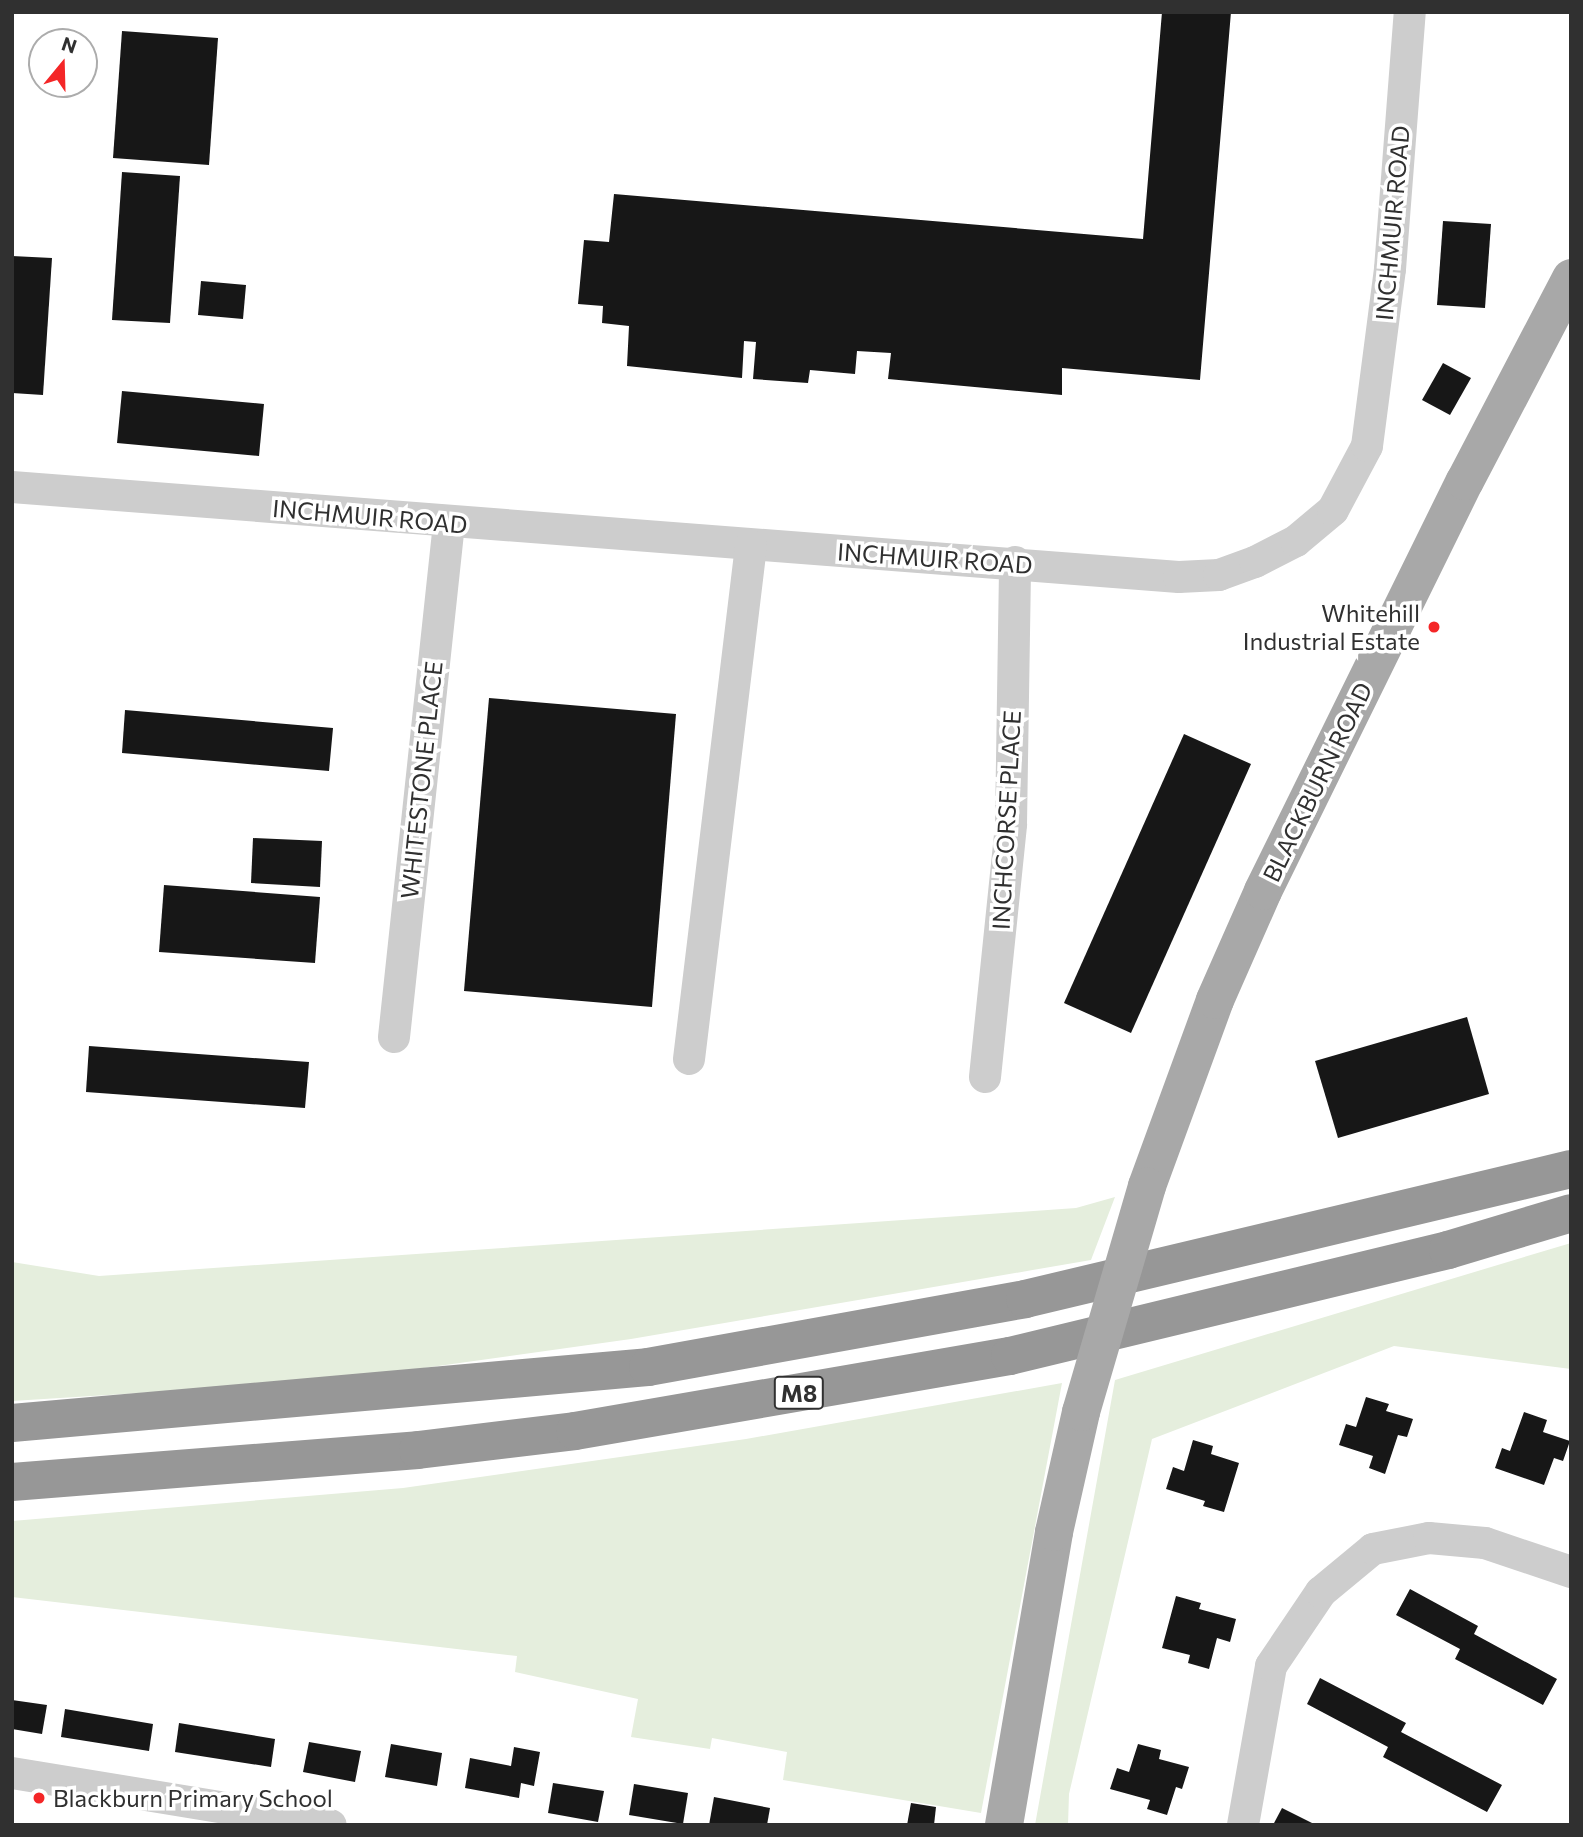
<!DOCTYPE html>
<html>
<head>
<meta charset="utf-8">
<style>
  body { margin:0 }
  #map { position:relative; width:1583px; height:1837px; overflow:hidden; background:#fff; font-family:Commissioner,sans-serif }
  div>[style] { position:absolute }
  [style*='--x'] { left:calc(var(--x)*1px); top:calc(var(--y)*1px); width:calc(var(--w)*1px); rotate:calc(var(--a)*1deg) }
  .green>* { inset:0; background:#e5eedd }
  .building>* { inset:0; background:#171717 }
  .minor>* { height:32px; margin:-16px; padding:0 16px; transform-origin:16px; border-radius:16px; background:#cdcdcd }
  .major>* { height:38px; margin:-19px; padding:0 19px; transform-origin:19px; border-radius:19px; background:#a8a8a8 }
  .highway>* { height:38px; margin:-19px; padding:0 19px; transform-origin:19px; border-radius:19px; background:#979797 }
  .major-bridge>* { height:38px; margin:-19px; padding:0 19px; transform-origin:19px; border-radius:19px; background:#a8a8a8 }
  .dots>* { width:19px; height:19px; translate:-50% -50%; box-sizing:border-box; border:4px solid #fff; border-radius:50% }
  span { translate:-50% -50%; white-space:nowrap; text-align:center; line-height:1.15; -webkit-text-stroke:7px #fff; paint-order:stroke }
  .shield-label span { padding:2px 5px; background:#fff; border:2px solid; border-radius:5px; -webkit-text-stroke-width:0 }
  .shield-label { font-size:23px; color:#303030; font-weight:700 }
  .street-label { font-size:24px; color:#303030 }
  .poi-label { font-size:24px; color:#303030 }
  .right { translate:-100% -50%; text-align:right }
  .left { translate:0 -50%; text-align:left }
  .frame { position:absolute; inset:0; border:14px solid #303030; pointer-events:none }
  .north { position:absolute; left:28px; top:28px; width:70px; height:70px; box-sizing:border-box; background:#fff; border:2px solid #acacac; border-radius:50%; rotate:19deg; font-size:19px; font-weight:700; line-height:28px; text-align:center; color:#303030 }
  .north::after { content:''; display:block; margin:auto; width:24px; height:32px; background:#f42627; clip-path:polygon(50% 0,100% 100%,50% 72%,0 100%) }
</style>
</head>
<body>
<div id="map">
  <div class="green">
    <i style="clip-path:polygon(1115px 1197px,1091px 1260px,631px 1339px,330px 1381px,12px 1401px,12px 1262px,99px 1276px,1076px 1208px)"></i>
    <i style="clip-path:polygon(1571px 1243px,1571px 1369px,1394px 1346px,1152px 1439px,1069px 1794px,1068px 1825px,1035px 1825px,1115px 1380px)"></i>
    <i style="clip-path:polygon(1062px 1383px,981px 1813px,783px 1780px,787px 1752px,712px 1738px,710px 1749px,631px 1737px,638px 1699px,515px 1672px,517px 1656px,12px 1597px,12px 1521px,403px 1488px,746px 1439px)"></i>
  </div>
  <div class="building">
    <i style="clip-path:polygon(1162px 12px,1231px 12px,1200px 380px,1062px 368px,1062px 395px,888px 379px,891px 353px,857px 351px,855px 374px,810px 370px,808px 383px,753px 379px,756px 342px,744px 341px,742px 378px,627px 366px,629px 326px,602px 323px,603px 306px,578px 304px,584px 240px,609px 242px,614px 194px,1143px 239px)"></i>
    <i style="clip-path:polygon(122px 31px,218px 38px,209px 165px,113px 158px)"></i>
    <i style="clip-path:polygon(122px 172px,180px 176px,170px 323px,112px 320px)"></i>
    <i style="clip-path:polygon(1443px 221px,1491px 224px,1485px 308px,1437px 305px)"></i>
    <i style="clip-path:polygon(12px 256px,52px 258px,43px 395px,12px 393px)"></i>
    <i style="clip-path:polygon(201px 281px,246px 285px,243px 319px,198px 315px)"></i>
    <i style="clip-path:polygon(1443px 363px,1471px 378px,1450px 415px,1422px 400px)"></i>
    <i style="clip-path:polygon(122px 391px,264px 404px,259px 456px,117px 443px)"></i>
    <i style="clip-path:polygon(489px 698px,676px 714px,652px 1007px,464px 991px)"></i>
    <i style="clip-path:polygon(125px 710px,333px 728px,329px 771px,122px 753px)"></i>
    <i style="clip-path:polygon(1184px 734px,1251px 764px,1131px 1033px,1064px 1003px)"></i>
    <i style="clip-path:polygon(253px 838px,322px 841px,320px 887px,251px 883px)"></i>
    <i style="clip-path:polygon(164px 885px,320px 897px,315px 963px,159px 952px)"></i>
    <i style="clip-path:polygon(1467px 1017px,1489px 1094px,1338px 1138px,1315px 1061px)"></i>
    <i style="clip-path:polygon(89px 1046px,309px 1062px,305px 1108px,86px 1092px)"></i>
    <i style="clip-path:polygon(1366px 1397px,1389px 1404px,1386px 1411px,1413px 1419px,1407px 1437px,1398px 1435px,1385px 1474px,1369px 1468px,1373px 1456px,1339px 1445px,1346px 1424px,1356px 1427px)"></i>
    <i style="clip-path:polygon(1524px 1412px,1547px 1420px,1543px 1432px,1570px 1441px,1563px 1461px,1554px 1458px,1544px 1485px,1495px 1468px,1502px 1448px,1510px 1451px)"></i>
    <i style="clip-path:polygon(1193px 1440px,1213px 1446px,1211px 1454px,1239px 1463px,1224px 1512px,1203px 1506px,1205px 1501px,1166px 1489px,1173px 1467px,1184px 1471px)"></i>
    <i style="clip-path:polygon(1410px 1589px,1478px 1626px,1474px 1634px,1557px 1679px,1543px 1705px,1455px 1659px,1460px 1649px,1396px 1615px)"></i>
    <i style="clip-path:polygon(1176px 1596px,1201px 1603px,1199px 1609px,1236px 1619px,1230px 1642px,1217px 1638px,1209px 1669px,1188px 1663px,1190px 1655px,1162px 1648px)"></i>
    <i style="clip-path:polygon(1320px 1678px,1406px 1723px,1401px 1732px,1502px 1785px,1487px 1812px,1383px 1757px,1388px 1747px,1307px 1704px)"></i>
    <i style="clip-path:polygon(12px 1700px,47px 1705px,42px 1734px,12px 1729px)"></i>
    <i style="clip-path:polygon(65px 1709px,153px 1724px,149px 1751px,61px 1737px)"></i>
    <i style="clip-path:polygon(179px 1723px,275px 1739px,271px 1767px,175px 1752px)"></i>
    <i style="clip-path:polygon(309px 1742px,361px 1751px,355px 1782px,303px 1772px)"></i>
    <i style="clip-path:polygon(391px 1744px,442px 1753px,437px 1786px,385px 1777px)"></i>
    <i style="clip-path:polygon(1138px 1744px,1161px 1750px,1159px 1759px,1189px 1767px,1182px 1789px,1176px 1787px,1167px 1815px,1147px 1809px,1150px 1800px,1110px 1789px,1117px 1768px,1129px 1772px)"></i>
    <i style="clip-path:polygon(514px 1747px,540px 1752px,534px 1786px,521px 1783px,519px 1798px,465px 1788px,470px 1758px,511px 1766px)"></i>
    <i style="clip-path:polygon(553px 1783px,604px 1791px,598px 1822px,548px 1813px)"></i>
    <i style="clip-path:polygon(634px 1784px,688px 1793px,683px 1824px,629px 1815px)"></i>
    <i style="clip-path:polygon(714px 1797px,770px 1808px,767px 1825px,709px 1825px)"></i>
    <i style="clip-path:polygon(911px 1803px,936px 1807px,934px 1825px,907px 1825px)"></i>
    <i style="clip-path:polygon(1282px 1808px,1316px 1825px,1273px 1825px)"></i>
  </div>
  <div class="minor">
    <i style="--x:12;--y:487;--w:1170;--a:4.41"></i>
    <i style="--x:1179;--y:577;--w:40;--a:-2.9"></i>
    <i style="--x:1219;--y:575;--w:38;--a:-20"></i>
    <i style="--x:1255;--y:562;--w:46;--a:-27.1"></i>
    <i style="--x:1296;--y:541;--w:48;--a:-40"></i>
    <i style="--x:1333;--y:510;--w:72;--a:-62"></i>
    <i style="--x:1367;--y:446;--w:178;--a:-82.6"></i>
    <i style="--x:1390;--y:269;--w:258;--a:-85.6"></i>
    <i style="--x:394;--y:1037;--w:517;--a:-83.89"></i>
    <i style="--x:689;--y:1059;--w:517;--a:-83.11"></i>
    <i style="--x:985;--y:1077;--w:254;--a:-84.1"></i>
    <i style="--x:1011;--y:824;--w:262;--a:-89.1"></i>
    <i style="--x:12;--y:1773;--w:323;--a:9.3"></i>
    <i style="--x:1243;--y:1825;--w:161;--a:-80"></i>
    <i style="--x:1271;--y:1666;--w:89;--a:-56"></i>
    <i style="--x:1321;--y:1592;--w:67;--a:-39.6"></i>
    <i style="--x:1373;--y:1549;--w:57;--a:-11.1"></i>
    <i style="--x:1429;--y:1538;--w:56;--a:5.1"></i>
    <i style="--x:1485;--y:1543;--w:91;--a:18.6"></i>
  </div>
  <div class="major">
    <i style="--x:1147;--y:1186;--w:198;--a:-69.9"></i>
    <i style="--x:1215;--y:1000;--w:119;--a:-66.2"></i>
    <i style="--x:1263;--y:891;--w:457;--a:-63.8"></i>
    <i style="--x:1465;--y:481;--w:229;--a:-62.4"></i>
    <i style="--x:1004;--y:1825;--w:297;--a:-80.3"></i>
    <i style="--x:1054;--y:1532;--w:123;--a:-77.3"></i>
  </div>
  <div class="highway">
    <i style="--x:12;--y:1423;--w:638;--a:-5.03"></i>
    <i style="--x:648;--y:1367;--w:383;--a:-10.2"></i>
    <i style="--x:1025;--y:1299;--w:561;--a:-13.39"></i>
    <i style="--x:12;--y:1482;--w:407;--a:-4.5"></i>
    <i style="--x:418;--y:1450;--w:158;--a:-6.9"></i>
    <i style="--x:575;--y:1431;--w:441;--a:-9.8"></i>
    <i style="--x:1010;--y:1356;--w:451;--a:-13.6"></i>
    <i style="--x:1448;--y:1250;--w:128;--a:-16.7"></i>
  </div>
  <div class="major-bridge">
    <i style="--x:1081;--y:1412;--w:235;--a:-73.7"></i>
  </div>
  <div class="dots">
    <i style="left:1434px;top:627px;background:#f42627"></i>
    <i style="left:39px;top:1798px;background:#f42627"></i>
  </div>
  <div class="shield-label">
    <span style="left:799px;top:1393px">M8</span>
  </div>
  <div class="street-label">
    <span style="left:1392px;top:223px;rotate:-85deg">INCHMUIR ROAD</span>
    <span style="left:370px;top:516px;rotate:5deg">INCHMUIR ROAD</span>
    <span style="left:935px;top:558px;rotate:4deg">INCHMUIR ROAD</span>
    <span style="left:421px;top:780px;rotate:-84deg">WHITESTONE PLACE</span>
    <span style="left:1317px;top:782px;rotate:-64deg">BLACKBURN ROAD</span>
    <span style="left:1006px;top:820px;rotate:-87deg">INCHCORSE PLACE</span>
  </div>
  <div class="poi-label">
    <span class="right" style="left:1420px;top:627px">Whitehill<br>Industrial Estate</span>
    <span class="left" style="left:53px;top:1798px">Blackburn Primary School</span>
  </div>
  <div class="frame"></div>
  <div class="north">N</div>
</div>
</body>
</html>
